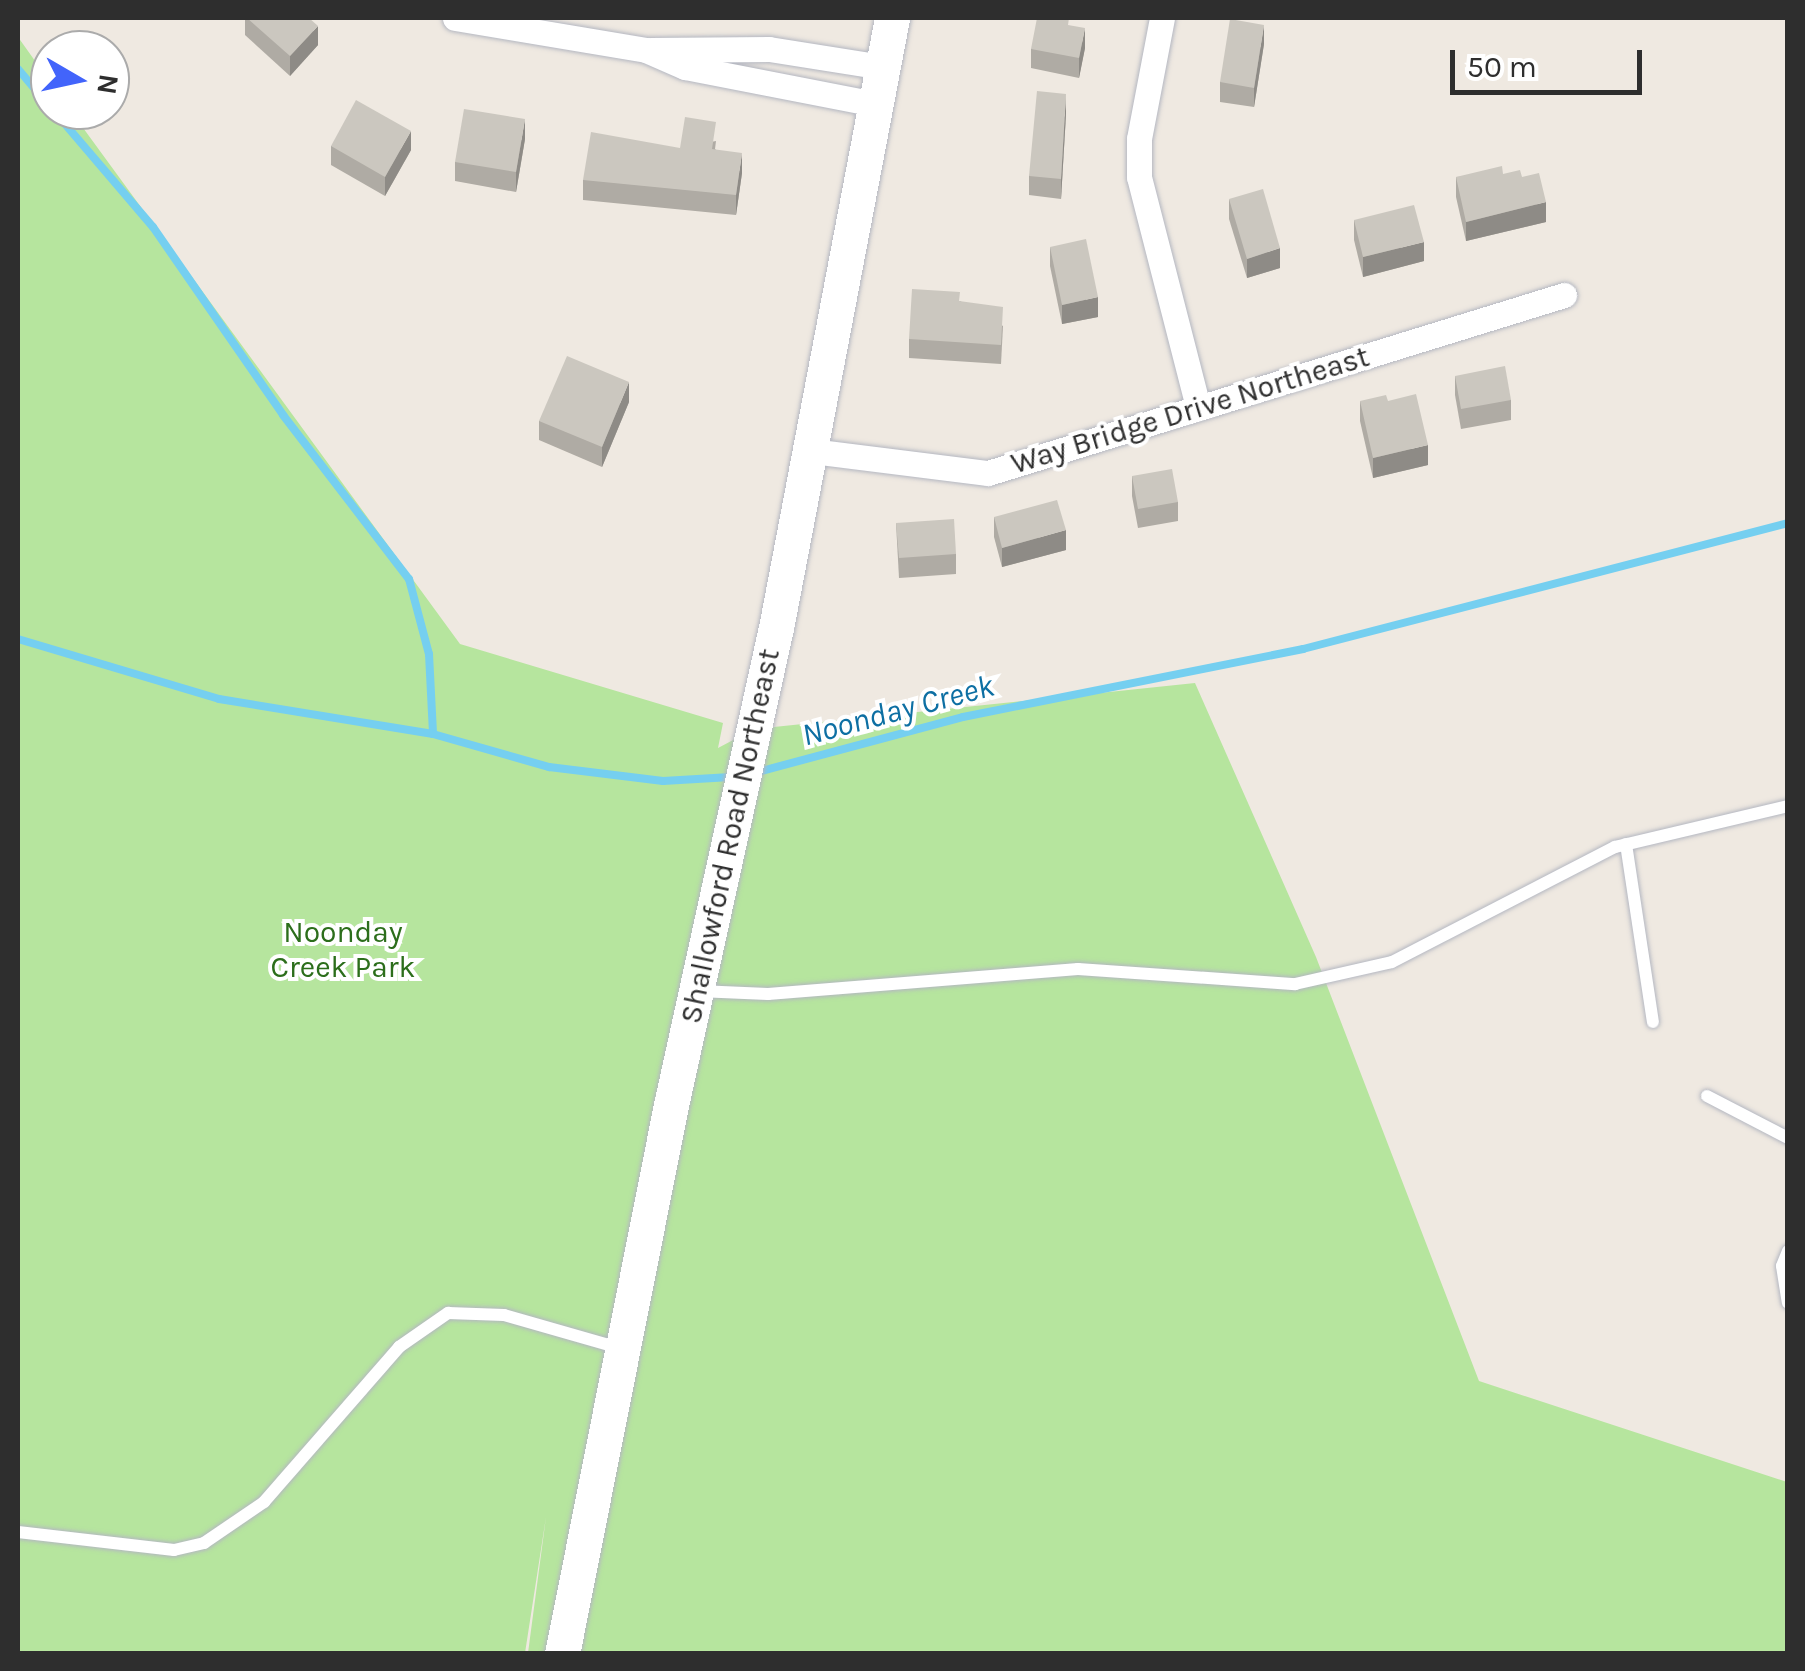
<!DOCTYPE html>
<html>
<head>
<meta charset="utf-8">
<style>
  body { margin:0 }
  #map { position:relative; width:1805px; height:1671px; overflow:hidden; background:#efe9e1; font-family:Karla,sans-serif }
  div>[style] { position:absolute }
  [style*='--x'] { left:calc(var(--x)*1px); top:calc(var(--y)*1px); width:calc(var(--w)*1px); rotate:calc(var(--a)*1deg) }
  .green>* { inset:0; background:#b6e59e }
  .stream>* { height:8px; margin:-4px; padding:0 4px; transform-origin:4px; border-radius:4px; background:#75cff0 }
  .roads { filter:drop-shadow(0 0 2px #b4b7c1) drop-shadow(0 0 2px #b4b7c1) }
  .lane>* { height:12px; margin:-6px; padding:0 6px; transform-origin:6px; border-radius:6px; background:#fff }
  .street>* { height:25px; margin:-12.5px; padding:0 12.5px; transform-origin:12.5px; border-radius:12.5px; background:#fff }
  .secondary>* { height:35px; margin:-17.5px; padding:0 17.5px; transform-origin:17.5px; border-radius:17.5px; background:#fff }
  .wall>* { inset:0; background:#afaba4 }
  .shaded-wall>* { inset:0; background:#8e8b86 }
  .building>* { inset:0; background:#cbc7bf }
  span { translate:-50% -50%; white-space:nowrap; text-align:center; line-height:1.15; -webkit-text-stroke:8px #fff; paint-order:stroke }
  .street-label { font-size:30px; color:#2e2e2e }
  .park-label { font-size:30px; color:#2c6e1b }
  .water-label { font-size:32px; color:#0d6fa3; font-style:italic }
  .frame { position:absolute; inset:0; border:20px solid #2e2e2e; pointer-events:none }
  .north { position:absolute; left:30px; top:30px; width:100px; height:100px; box-sizing:border-box; background:#fff; border:2px solid #ababab; border-radius:50%; rotate:99deg; font-size:28px; font-weight:700; line-height:40px; text-align:center; color:#2e2e2e }
  .north::after { content:''; display:block; margin:auto; width:35px; height:45px; background:#4264fb; clip-path:polygon(50% 0,100% 100%,50% 72%,0 100%) }
  .scale { position:absolute; left:1450px; top:50px; width:192px; height:45px; box-sizing:border-box; border:5px solid #2e2e2e; border-top:0; padding-left:12px; font-size:30px; line-height:35px; white-space:nowrap; color:#2e2e2e; -webkit-text-stroke:8px #fff; paint-order:stroke }
</style>
</head>
<body>
<div id="map">
  <div class="green">
    <i style="clip-path:polygon(18px 37px,50px 82px,50px 110px,70px 110px,460px 644px,723px 723px,718px 748px,754px 729px,1195px 683px,1316px 957px,1479px 1381px,1787px 1482px,1787px 1653px,528px 1653px,546px 1517px,525px 1653px,18px 1653px)"></i>
  </div>
  <div class="stream">
    <i style="--x:18;--y:69;--w:50;--a:49.9"></i>
    <i style="--x:53;--y:110;--w:154;--a:49.5"></i>
    <i style="--x:153;--y:227;--w:229;--a:55.3"></i>
    <i style="--x:283;--y:415;--w:207;--a:52.5"></i>
    <i style="--x:409;--y:579;--w:78;--a:75.1"></i>
    <i style="--x:429;--y:654;--w:80;--a:87.1"></i>
    <i style="--x:18;--y:639;--w:210;--a:16.6"></i>
    <i style="--x:219;--y:699;--w:217;--a:9.3"></i>
    <i style="--x:433;--y:734;--w:121;--a:15.9"></i>
    <i style="--x:549;--y:767;--w:115;--a:7"></i>
    <i style="--x:663;--y:781;--w:68;--a:-3.4"></i>
    <i style="--x:754;--y:773;--w:216;--a:-15"></i>
    <i style="--x:963;--y:717;--w:347;--a:-11.3"></i>
    <i style="--x:1303;--y:649;--w:501;--a:-14.56"></i>
  </div>
  <div class="roads">
    <div class="lane">
      <i style="--x:1626;--y:844;--w:180;--a:81.4"></i>
      <i style="--x:698;--y:991;--w:70;--a:2.5"></i>
      <i style="--x:768;--y:994;--w:311;--a:-4.6"></i>
      <i style="--x:1078;--y:969;--w:218;--a:4"></i>
      <i style="--x:1295;--y:984;--w:99;--a:-12.8"></i>
      <i style="--x:1392;--y:962;--w:251;--a:-27.3"></i>
      <i style="--x:1615;--y:847;--w:178;--a:-13.3"></i>
      <i style="--x:1707;--y:1096;--w:91;--a:27.4"></i>
      <i style="--x:1788;--y:1251;--w:16;--a:112"></i>
      <i style="--x:1782;--y:1266;--w:37;--a:81"></i>
      <i style="--x:18;--y:1532;--w:157;--a:6.6"></i>
      <i style="--x:174;--y:1550;--w:31;--a:-13"></i>
      <i style="--x:204;--y:1543;--w:73;--a:-34.3"></i>
      <i style="--x:264;--y:1502;--w:206;--a:-48.9"></i>
      <i style="--x:399;--y:1347;--w:60;--a:-34.8"></i>
      <i style="--x:448;--y:1313;--w:56;--a:2"></i>
      <i style="--x:504;--y:1315;--w:120;--a:16"></i>
    </div>
    <div class="street">
      <i style="--x:455;--y:18;--w:194;--a:9.5"></i>
      <i style="--x:646;--y:50;--w:43;--a:23.6"></i>
      <i style="--x:685;--y:67;--w:195;--a:11"></i>
      <i style="--x:1162;--y:18;--w:123;--a:100.8"></i>
      <i style="--x:1139;--y:139;--w:38;--a:90"></i>
      <i style="--x:1139;--y:177;--w:237;--a:75.6"></i>
      <i style="--x:651;--y:50;--w:118;--a:-0.5"></i>
      <i style="--x:769;--y:49;--w:115;--a:9"></i>
      <i style="--x:811;--y:451;--w:178;--a:7.1"></i>
      <i style="--x:988;--y:473;--w:603;--a:-17.17"></i>
    </div>
    <div class="secondary">
      <i style="--x:562;--y:1654;--w:560;--a:-78.77"></i>
      <i style="--x:671;--y:1105;--w:488;--a:-77.6"></i>
      <i style="--x:776;--y:628;--w:621;--a:-79.23"></i>
    </div>
  </div>
  <div class="wall">
    <i style="clip-path:polygon(245px 18px,309px 18px,318px 45px,290px 76px,245px 35px)"></i>
    <i style="clip-path:polygon(1071px 26px,1085px 48px,1079px 78px,1031px 68px,1031px 49px)"></i>
    <i style="clip-path:polygon(1264px 44px,1254px 107px,1220px 102px,1220px 82px)"></i>
    <i style="clip-path:polygon(1066px 114px,1061px 199px,1029px 195px,1029px 176px)"></i>
    <i style="clip-path:polygon(525px 139px,516px 192px,455px 181px,455px 162px)"></i>
    <i style="clip-path:polygon(716px 141px,715px 149px,742px 173px,736px 215px,583px 200px,583px 180px,680px 148px)"></i>
    <i style="clip-path:polygon(331px 146px,411px 150px,385px 196px,331px 165px)"></i>
    <i style="clip-path:polygon(1503px 174px,1522px 177px,1546px 222px,1466px 241px,1456px 197px,1456px 177px)"></i>
    <i style="clip-path:polygon(1229px 199px,1280px 268px,1247px 278px,1229px 219px)"></i>
    <i style="clip-path:polygon(1354px 220px,1424px 261px,1363px 277px,1354px 240px)"></i>
    <i style="clip-path:polygon(1050px 247px,1098px 317px,1062px 324px,1050px 266px)"></i>
    <i style="clip-path:polygon(960px 301px,1003px 326px,1001px 364px,909px 358px,909px 339px)"></i>
    <i style="clip-path:polygon(1455px 376px,1511px 400px,1511px 420px,1461px 429px,1455px 395px)"></i>
    <i style="clip-path:polygon(1360px 401px,1428px 465px,1373px 478px,1360px 421px)"></i>
    <i style="clip-path:polygon(629px 402px,602px 467px,539px 440px,539px 421px)"></i>
    <i style="clip-path:polygon(1132px 476px,1178px 502px,1178px 521px,1138px 528px,1132px 496px)"></i>
    <i style="clip-path:polygon(994px 517px,1066px 550px,1002px 567px,994px 537px)"></i>
    <i style="clip-path:polygon(896px 523px,956px 554px,956px 574px,899px 578px)"></i>
  </div>
  <div class="shaded-wall">
    <i style="clip-path:polygon(1264px 25px,1264px 44px,1254px 107px,1254px 88px)"></i>
    <i style="clip-path:polygon(318px 26px,318px 45px,290px 76px,290px 56px)"></i>
    <i style="clip-path:polygon(1085px 28px,1085px 48px,1079px 78px,1079px 58px)"></i>
    <i style="clip-path:polygon(1066px 94px,1066px 114px,1061px 199px,1061px 179px)"></i>
    <i style="clip-path:polygon(525px 119px,525px 139px,516px 192px,516px 172px)"></i>
    <i style="clip-path:polygon(411px 131px,411px 150px,385px 196px,385px 177px)"></i>
    <i style="clip-path:polygon(742px 153px,742px 173px,736px 215px,736px 195px)"></i>
    <i style="clip-path:polygon(1546px 202px,1546px 222px,1466px 241px,1466px 222px)"></i>
    <i style="clip-path:polygon(1424px 242px,1424px 261px,1363px 277px,1363px 257px)"></i>
    <i style="clip-path:polygon(1280px 248px,1280px 268px,1247px 278px,1247px 259px)"></i>
    <i style="clip-path:polygon(1098px 297px,1098px 317px,1062px 324px,1062px 305px)"></i>
    <i style="clip-path:polygon(629px 382px,629px 402px,602px 467px,602px 447px)"></i>
    <i style="clip-path:polygon(1428px 445px,1428px 465px,1373px 478px,1373px 458px)"></i>
    <i style="clip-path:polygon(1066px 530px,1066px 550px,1002px 567px,1002px 548px)"></i>
  </div>
  <div class="building">
    <i style="clip-path:polygon(247px 18px,309px 18px,318px 26px,290px 56px)"></i>
    <i style="clip-path:polygon(1037px 18px,1069px 18px,1068px 25px,1085px 28px,1079px 58px,1031px 49px)"></i>
    <i style="clip-path:polygon(1230px 19px,1264px 25px,1254px 88px,1220px 82px)"></i>
    <i style="clip-path:polygon(1037px 91px,1066px 94px,1061px 179px,1029px 176px)"></i>
    <i style="clip-path:polygon(356px 100px,411px 131px,385px 177px,331px 146px)"></i>
    <i style="clip-path:polygon(464px 109px,525px 119px,516px 172px,455px 162px)"></i>
    <i style="clip-path:polygon(685px 117px,716px 122px,712px 149px,742px 153px,736px 195px,583px 180px,591px 132px,680px 148px)"></i>
    <i style="clip-path:polygon(1502px 166px,1503px 174px,1520px 170px,1522px 177px,1539px 173px,1546px 202px,1466px 222px,1456px 177px)"></i>
    <i style="clip-path:polygon(1263px 189px,1280px 248px,1247px 259px,1229px 199px)"></i>
    <i style="clip-path:polygon(1414px 205px,1424px 242px,1363px 257px,1354px 220px)"></i>
    <i style="clip-path:polygon(1086px 239px,1098px 297px,1062px 305px,1050px 247px)"></i>
    <i style="clip-path:polygon(912px 289px,960px 292px,959px 301px,1003px 307px,1001px 345px,909px 339px)"></i>
    <i style="clip-path:polygon(567px 356px,629px 382px,602px 447px,539px 421px)"></i>
    <i style="clip-path:polygon(1505px 366px,1511px 400px,1461px 409px,1455px 376px)"></i>
    <i style="clip-path:polygon(1416px 394px,1428px 445px,1373px 458px,1360px 401px,1386px 395px,1388px 401px)"></i>
    <i style="clip-path:polygon(1172px 469px,1178px 502px,1138px 509px,1132px 476px)"></i>
    <i style="clip-path:polygon(1057px 500px,1066px 530px,1002px 548px,994px 517px)"></i>
    <i style="clip-path:polygon(954px 519px,956px 554px,899px 558px,896px 523px)"></i>
  </div>
  <div class="street-label">
    <span style="left:1190px;top:410px;rotate:-17deg">Way Bridge Drive Northeast</span>
    <span style="left:730px;top:836px;rotate:-78deg">Shallowford Road Northeast</span>
  </div>
  <div class="park-label">
    <span style="left:343px;top:949px">Noonday<br>Creek Park</span>
  </div>
  <div class="water-label">
    <span style="left:898px;top:711px;rotate:-15deg">Noonday Creek</span>
  </div>
  <div class="frame"></div>
  <div class="north">N</div>
  <div class="scale">50 m</div>
</div>
</body>
</html>
